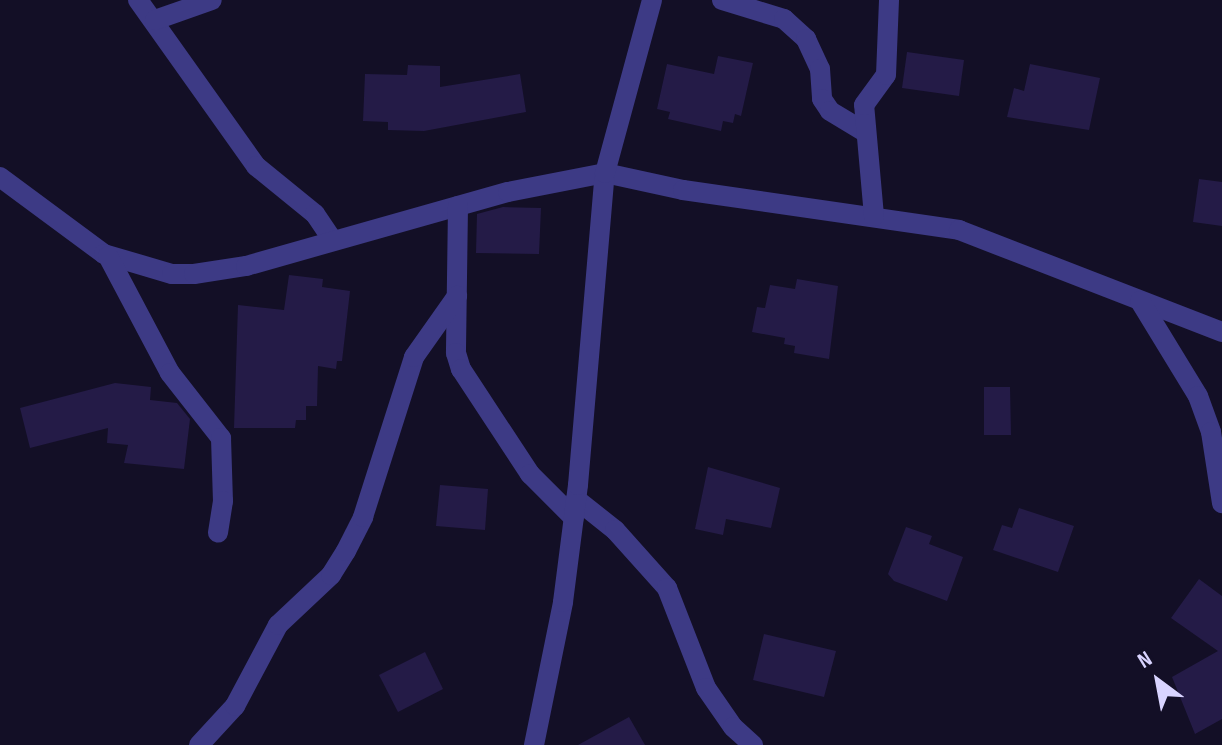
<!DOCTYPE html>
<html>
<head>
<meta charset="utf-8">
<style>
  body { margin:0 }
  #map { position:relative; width:1222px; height:745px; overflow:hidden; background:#130f26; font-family:"Sofia Sans Condensed",sans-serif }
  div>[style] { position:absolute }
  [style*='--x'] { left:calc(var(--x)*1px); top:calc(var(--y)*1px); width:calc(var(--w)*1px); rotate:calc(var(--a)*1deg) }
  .building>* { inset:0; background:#241b47 }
  .minor>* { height:20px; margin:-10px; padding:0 10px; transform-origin:10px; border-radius:10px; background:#3d3a85 }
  span { translate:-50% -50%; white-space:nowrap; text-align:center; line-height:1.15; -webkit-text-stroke:7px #130f26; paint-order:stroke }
  .north { position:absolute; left:1118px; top:641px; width:80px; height:80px; -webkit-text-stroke:6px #130f26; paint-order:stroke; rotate:328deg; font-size:22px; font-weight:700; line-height:32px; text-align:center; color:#d9d4ff }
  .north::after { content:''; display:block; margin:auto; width:28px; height:36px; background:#d9d4ff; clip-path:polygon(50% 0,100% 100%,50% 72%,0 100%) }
</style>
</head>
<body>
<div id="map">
  <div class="building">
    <i style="clip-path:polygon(907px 52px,964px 60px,959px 96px,902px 88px)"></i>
    <i style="clip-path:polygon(718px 56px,753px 63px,741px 116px,735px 114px,733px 123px,723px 121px,721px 131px,668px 119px,670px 112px,657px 109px,667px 64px,714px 74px)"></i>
    <i style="clip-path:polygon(1030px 64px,1100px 78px,1089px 130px,1007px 117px,1014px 88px,1024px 91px)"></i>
    <i style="clip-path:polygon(408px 65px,440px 66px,440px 87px,520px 74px,526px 112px,424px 131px,388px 130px,388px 122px,363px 121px,365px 74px,407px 75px)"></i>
    <i style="clip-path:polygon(1199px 179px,1222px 182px,1222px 226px,1193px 222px)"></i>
    <i style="clip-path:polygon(503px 207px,541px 208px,539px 254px,476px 253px,477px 214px)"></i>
    <i style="clip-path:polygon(289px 275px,323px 279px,322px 287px,350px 291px,342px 361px,337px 361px,336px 369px,318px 366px,317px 406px,306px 406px,306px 420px,296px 420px,295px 428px,234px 428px,238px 305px,284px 310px)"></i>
    <i style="clip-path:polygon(797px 279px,838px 286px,829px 359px,794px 353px,795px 346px,784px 344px,785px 338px,752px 332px,757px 307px,765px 308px,770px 285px,795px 289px)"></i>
    <i style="clip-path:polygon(115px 383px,151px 387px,150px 400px,177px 403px,190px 419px,184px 469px,124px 463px,128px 445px,107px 443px,108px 428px,30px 448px,20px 408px)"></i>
    <i style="clip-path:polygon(984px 387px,1010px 387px,1011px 435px,984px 435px)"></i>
    <i style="clip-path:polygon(708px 467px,780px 488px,771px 528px,726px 519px,723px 535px,695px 529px)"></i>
    <i style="clip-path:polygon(440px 485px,488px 489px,485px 530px,436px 526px)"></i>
    <i style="clip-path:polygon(1019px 508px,1074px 526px,1058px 572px,993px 550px,1002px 525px,1012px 528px)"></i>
    <i style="clip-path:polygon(906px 527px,932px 536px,929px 544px,963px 557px,947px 601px,894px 581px,888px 574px)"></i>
    <i style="clip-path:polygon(1199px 579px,1222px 596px,1222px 719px,1195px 734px,1172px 677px,1218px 651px,1171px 618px)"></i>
    <i style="clip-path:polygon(764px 634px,836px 651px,824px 697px,753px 680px)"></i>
    <i style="clip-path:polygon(425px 652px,443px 689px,398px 712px,379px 675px)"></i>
    <i style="clip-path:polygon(629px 717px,645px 745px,578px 745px)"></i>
  </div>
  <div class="minor">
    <i style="--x:138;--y:0;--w:204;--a:54.6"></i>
    <i style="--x:256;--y:166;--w:76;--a:39.1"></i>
    <i style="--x:315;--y:214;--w:32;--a:56"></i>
    <i style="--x:722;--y:0;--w:65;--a:17"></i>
    <i style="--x:784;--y:19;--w:30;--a:42"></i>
    <i style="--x:806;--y:39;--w:33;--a:65"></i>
    <i style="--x:820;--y:69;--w:30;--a:86"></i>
    <i style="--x:822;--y:99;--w:14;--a:56"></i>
    <i style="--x:830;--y:111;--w:41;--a:31"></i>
    <i style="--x:155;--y:20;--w:60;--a:-19.3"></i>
    <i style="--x:0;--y:177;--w:129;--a:36.5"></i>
    <i style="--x:104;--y:254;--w:71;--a:16.4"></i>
    <i style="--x:172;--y:274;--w:22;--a:0"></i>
    <i style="--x:194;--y:274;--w:53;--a:-8.7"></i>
    <i style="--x:246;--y:266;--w:272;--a:-15.8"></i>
    <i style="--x:508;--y:192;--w:99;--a:-11.1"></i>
    <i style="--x:605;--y:173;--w:80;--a:12.3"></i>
    <i style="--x:683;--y:190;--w:279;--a:8.2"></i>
    <i style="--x:959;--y:230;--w:282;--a:21.2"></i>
    <i style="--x:458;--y:206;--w:147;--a:90.8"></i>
    <i style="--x:456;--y:353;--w:17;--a:73"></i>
    <i style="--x:461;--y:369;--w:126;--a:56.7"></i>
    <i style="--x:530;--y:474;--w:62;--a:45"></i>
    <i style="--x:874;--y:216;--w:111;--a:-95.1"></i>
    <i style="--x:864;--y:105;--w:37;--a:-54"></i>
    <i style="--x:886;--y:75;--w:75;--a:-87.7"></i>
    <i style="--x:108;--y:256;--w:132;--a:62.1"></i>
    <i style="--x:170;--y:373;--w:83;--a:51.9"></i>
    <i style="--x:221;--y:438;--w:63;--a:88.2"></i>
    <i style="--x:223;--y:501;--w:32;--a:99"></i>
    <i style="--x:1140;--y:301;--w:111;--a:58.6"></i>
    <i style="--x:1198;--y:396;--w:38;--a:70"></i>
    <i style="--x:1211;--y:432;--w:72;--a:81.2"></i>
    <i style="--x:576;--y:499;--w:50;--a:38.5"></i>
    <i style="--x:615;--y:530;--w:78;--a:48.1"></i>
    <i style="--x:667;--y:588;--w:107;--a:68.7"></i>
    <i style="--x:706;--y:688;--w:47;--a:55.3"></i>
    <i style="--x:733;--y:727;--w:27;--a:42"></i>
    <i style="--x:199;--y:745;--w:53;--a:-47.3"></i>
    <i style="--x:235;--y:706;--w:92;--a:-62"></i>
    <i style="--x:278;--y:625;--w:73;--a:-43.3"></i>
    <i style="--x:331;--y:575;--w:28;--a:-58"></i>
    <i style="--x:346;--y:551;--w:38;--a:-63"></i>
    <i style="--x:363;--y:517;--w:168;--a:-72.3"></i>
    <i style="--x:414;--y:357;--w:75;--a:-54.8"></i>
    <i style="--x:534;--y:745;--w:146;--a:-78.5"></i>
    <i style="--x:563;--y:602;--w:118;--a:-82.7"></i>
    <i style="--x:578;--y:485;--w:313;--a:-85.1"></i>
    <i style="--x:605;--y:173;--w:179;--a:-74.8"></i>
  </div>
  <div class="north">N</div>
</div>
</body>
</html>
